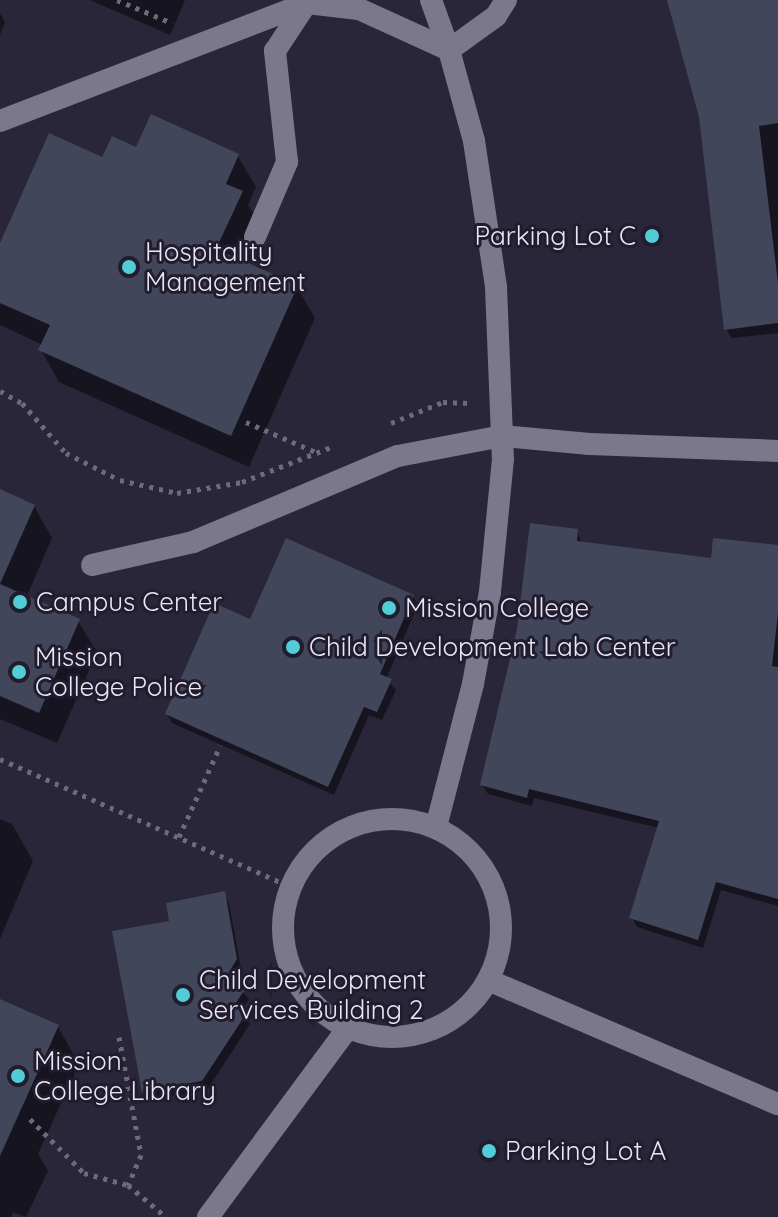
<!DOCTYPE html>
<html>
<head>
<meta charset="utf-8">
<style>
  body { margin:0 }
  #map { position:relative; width:778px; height:1217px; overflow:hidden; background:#2a2639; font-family:Quicksand,sans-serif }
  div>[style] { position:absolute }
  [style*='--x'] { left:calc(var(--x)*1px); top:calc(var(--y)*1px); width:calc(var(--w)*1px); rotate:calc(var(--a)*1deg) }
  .shadow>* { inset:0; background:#0007 }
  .building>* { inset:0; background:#42465a }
  .path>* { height:5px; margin-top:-2.5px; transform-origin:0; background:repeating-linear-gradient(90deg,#6d6a7a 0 4px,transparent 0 10px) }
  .service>* { height:22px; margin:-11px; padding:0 11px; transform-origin:11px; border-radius:11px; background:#7b778d }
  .service>.ring { margin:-11px; padding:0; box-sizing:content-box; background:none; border:22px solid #7b778d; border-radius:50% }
  .dots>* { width:22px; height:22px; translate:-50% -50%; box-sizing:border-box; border:4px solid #211c2e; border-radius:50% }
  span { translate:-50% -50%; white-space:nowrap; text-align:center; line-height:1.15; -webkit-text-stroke:6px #211c2e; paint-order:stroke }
  .poi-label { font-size:26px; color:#e9e7f3 }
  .right { translate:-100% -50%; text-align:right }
  .left { translate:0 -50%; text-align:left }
</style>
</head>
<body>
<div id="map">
  <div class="shadow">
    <i style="clip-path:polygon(90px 0,185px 0,170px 35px)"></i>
    <i style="clip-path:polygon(669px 0,778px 0,778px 333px,732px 338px,726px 329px,701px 116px)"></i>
    <i style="clip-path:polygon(0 13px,5px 22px,0 35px)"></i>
    <i style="clip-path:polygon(137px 150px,237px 155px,256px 187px,248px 205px,260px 224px,242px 262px,296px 286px,315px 318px,249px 467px,59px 382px,41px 350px,43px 345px,0 325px,0 248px,103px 159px)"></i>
    <i style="clip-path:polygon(0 491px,34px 506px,52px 538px,26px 598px,78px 621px,97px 652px,57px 743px,0 719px)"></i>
    <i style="clip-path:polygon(577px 531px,582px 543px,713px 561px,778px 547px,778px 906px,721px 890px,703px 948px,637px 927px,632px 918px,659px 828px,534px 798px,532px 806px,488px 794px,482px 785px)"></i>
    <i style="clip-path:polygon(413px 596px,418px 605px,386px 679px,396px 690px,382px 720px,369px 715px,334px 795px,172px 723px,167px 714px,252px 622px)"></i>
    <i style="clip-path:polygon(0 819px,12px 824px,33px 861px,0 939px)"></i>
    <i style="clip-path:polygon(224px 894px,229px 903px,241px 969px,233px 983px,249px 999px,241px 1012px,250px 1024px,207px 1090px,149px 1100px,144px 1091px,172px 922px)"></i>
    <i style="clip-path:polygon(0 1001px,58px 1027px,79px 1064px,38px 1154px,48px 1171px,26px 1217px,13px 1212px,11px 1217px,0 1217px)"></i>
  </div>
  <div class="building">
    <i style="clip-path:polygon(667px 0,778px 0,778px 123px,759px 126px,778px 283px,778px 323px,724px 330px,699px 117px)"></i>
    <i style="clip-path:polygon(151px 114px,239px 154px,226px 184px,243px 191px,216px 249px,298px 285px,231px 436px,38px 350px,50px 325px,0 303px,0 243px,49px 133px,102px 157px,112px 136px,136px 147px)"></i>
    <i style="clip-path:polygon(0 489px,35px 505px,0 584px,80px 619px,39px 713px,0 696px)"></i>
    <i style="clip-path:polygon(530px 523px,578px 529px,577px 541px,711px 558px,713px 538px,778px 545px,778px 613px,772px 666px,778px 667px,778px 899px,716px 882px,698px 940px,629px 918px,659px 821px,529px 789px,527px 798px,480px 785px,517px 629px)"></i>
    <i style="clip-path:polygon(286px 538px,414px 595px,380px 674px,392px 679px,377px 712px,364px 707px,328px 787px,165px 714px,214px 603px,250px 619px)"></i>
    <i style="clip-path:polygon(225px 891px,237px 959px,226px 977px,245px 989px,234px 1006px,246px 1014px,202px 1081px,142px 1092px,112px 931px,169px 921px,166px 903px)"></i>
    <i style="clip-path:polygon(0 999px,59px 1025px,0 1156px)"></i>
  </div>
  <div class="path">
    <i style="--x:117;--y:0;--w:60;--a:22.7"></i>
    <i style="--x:0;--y:391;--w:25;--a:29"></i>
    <i style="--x:22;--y:403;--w:67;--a:48.7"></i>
    <i style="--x:66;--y:453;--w:60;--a:26.6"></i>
    <i style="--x:120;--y:480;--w:58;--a:12.8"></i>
    <i style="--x:177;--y:493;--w:66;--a:-9.6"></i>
    <i style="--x:242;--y:482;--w:99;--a:-21.4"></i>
    <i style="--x:246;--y:422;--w:76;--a:23.2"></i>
    <i style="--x:391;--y:423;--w:56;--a:-22"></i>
    <i style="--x:443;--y:402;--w:26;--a:2"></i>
    <i style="--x:0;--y:759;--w:317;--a:23.7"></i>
    <i style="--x:179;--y:837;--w:100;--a:-65.7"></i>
    <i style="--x:119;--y:1037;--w:120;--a:79.4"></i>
    <i style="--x:141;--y:1155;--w:33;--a:113"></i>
    <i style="--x:30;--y:1119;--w:76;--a:45"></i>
    <i style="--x:84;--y:1173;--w:46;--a:15.3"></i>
    <i style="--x:128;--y:1185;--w:50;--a:40.1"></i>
  </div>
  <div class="service">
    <i style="--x:431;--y:0;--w:53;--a:70.2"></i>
    <i style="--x:449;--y:50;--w:94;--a:74.6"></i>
    <i style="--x:474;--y:141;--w:148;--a:81.4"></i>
    <i style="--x:496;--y:287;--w:172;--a:87.7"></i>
    <i style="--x:503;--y:459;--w:134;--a:95.6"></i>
    <i style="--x:490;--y:592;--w:94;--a:100.5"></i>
    <i style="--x:473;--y:684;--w:148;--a:104.5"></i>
    <i style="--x:0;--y:121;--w:329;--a:-21"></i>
    <i style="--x:307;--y:3;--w:52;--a:6.6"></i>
    <i style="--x:359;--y:9;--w:99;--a:24.5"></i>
    <i style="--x:449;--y:50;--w:58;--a:-35.9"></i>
    <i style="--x:496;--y:16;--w:19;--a:-58"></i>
    <i style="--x:255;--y:237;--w:82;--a:-66.9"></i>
    <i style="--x:287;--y:162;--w:112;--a:-96.2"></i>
    <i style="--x:275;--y:51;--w:60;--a:-56.6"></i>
    <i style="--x:92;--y:565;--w:104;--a:-12.8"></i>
    <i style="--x:193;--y:542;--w:222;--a:-22.8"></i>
    <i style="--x:398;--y:456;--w:106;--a:-10.9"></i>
    <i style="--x:502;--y:436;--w:88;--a:5.2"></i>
    <i style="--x:590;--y:444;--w:188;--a:2.1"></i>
    <i class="ring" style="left:283px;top:819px;width:196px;height:196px"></i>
    <i style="--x:488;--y:980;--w:315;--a:23.2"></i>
    <i style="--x:208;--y:1217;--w:235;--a:-53.5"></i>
  </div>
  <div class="dots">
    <i style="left:652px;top:236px;background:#52ccd6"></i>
    <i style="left:129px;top:267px;background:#52ccd6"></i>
    <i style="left:20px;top:602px;background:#52ccd6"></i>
    <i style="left:389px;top:608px;background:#52ccd6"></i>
    <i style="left:293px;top:647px;background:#52ccd6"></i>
    <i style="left:19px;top:672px;background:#52ccd6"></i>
    <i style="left:183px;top:995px;background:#52ccd6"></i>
    <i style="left:18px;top:1076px;background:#52ccd6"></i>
    <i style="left:489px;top:1151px;background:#52ccd6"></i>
  </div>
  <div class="poi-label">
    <span class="right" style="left:636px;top:236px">Parking Lot C</span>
    <span class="left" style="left:145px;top:267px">Hospitality<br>Management</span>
    <span class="left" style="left:36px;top:602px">Campus Center</span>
    <span class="left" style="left:405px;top:608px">Mission College</span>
    <span class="left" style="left:309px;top:647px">Child Development Lab Center</span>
    <span class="left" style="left:35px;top:672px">Mission<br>College Police</span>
    <span class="left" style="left:199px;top:995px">Child Development<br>Services Building 2</span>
    <span class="left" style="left:34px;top:1076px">Mission<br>College Library</span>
    <span class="left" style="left:505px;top:1151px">Parking Lot A</span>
  </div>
</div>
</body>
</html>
